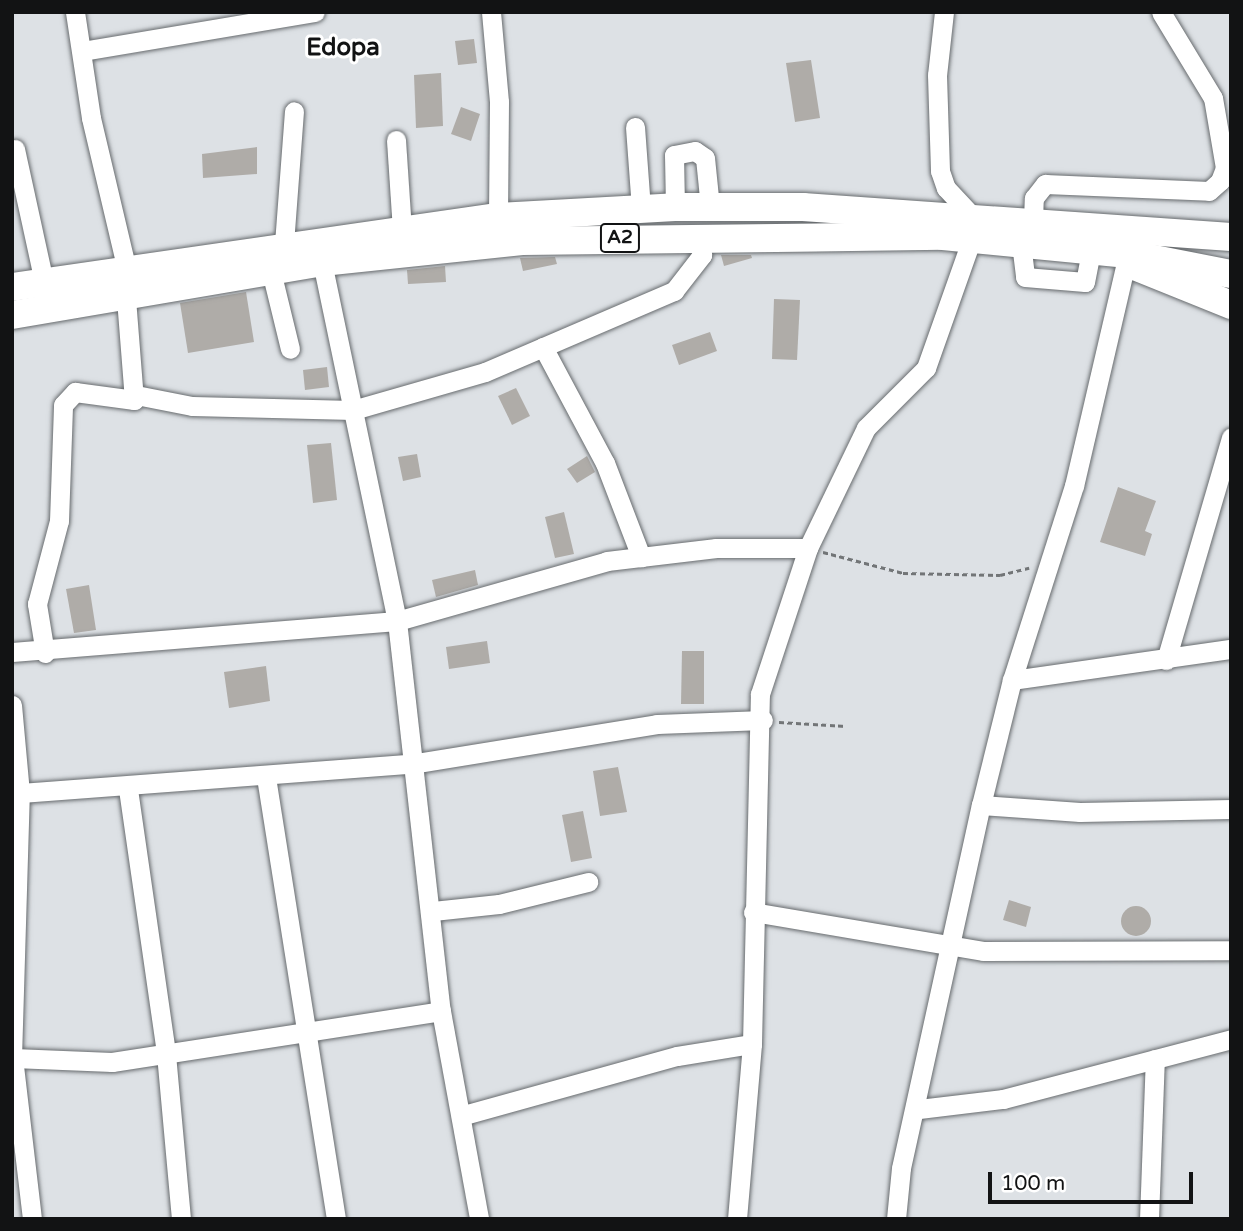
<!DOCTYPE html>
<html>
<head>
<meta charset="utf-8">
<style>
  body { margin:0 }
  #map { position:relative; width:1243px; height:1231px; overflow:hidden; background:#dde1e5; font-family:"Varela Round",sans-serif }
  div>[style] { position:absolute }
  [style*='--x'] { left:calc(var(--x)*1px); top:calc(var(--y)*1px); width:calc(var(--w)*1px); rotate:calc(var(--a)*1deg) }
  .building>* { inset:0; background:#afaca8 }
  .round { border-radius:50% }
  .path>* { height:2.5px; margin-top:-1.25px; transform-origin:0; background:repeating-linear-gradient(90deg,#727577 0 5px,transparent 0 8.5px) }
  .roads { filter:drop-shadow(0 0 2px #676b6e) drop-shadow(0 0 2px #676b6e) }
  .minor>* { height:19px; margin:-9.5px; padding:0 9.5px; transform-origin:9.5px; border-radius:9.5px; background:#fff }
  .highway>* { height:28px; margin:-14px; padding:0 14px; transform-origin:14px; border-radius:14px; background:#fff }
  span { translate:-50% -50%; white-space:nowrap; text-align:center; line-height:1.15; -webkit-text-stroke:6px #fff; paint-order:stroke }
  .shield-label span { padding:2px 5px; background:#fff; border:2px solid; border-radius:5px; -webkit-text-stroke-width:0 }
  .shield-label { font-size:19px; color:#121314; font-weight:700 }
  .quarter-label { font-size:24px; color:#121314; font-weight:700 }
  .frame { position:absolute; inset:0; border:14px solid #121314; pointer-events:none }
  .scale { position:absolute; left:988px; top:1172px; width:205px; height:32px; box-sizing:border-box; border:4px solid #121314; border-top:0; padding-left:9px; font-size:21px; line-height:24px; white-space:nowrap; color:#121314; -webkit-text-stroke:5px #fff; paint-order:stroke }
</style>
</head>
<body>
<div id="map">
  <div class="building">
    <i style="clip-path:polygon(474px 39px,477px 63px,458px 65px,455px 41px)"></i>
    <i style="clip-path:polygon(811px 60px,820px 118px,795px 122px,786px 63px)"></i>
    <i style="clip-path:polygon(441px 73px,443px 126px,416px 128px,414px 75px)"></i>
    <i style="clip-path:polygon(461px 107px,480px 114px,471px 141px,451px 134px)"></i>
    <i style="clip-path:polygon(257px 147px,257px 174px,203px 178px,202px 154px)"></i>
    <i style="clip-path:polygon(721px 255px,751px 255px,752px 258px,724px 266px)"></i>
    <i style="clip-path:polygon(555px 257px,557px 264px,523px 271px,520px 258px)"></i>
    <i style="clip-path:polygon(445px 266px,446px 282px,408px 284px,407px 270px)"></i>
    <i style="clip-path:polygon(246px 292px,254px 342px,188px 353px,180px 303px)"></i>
    <i style="clip-path:polygon(774px 299px,800px 300px,797px 360px,772px 359px)"></i>
    <i style="clip-path:polygon(710px 332px,717px 351px,679px 365px,672px 345px)"></i>
    <i style="clip-path:polygon(327px 367px,329px 387px,305px 390px,303px 370px)"></i>
    <i style="clip-path:polygon(516px 388px,530px 416px,512px 425px,498px 396px)"></i>
    <i style="clip-path:polygon(331px 443px,337px 500px,313px 503px,307px 445px)"></i>
    <i style="clip-path:polygon(417px 454px,421px 477px,403px 481px,398px 457px)"></i>
    <i style="clip-path:polygon(587px 456px,595px 472px,577px 483px,567px 469px)"></i>
    <i style="clip-path:polygon(1118px 487px,1156px 501px,1145px 531px,1152px 534px,1145px 556px,1100px 542px)"></i>
    <i style="clip-path:polygon(564px 512px,574px 554px,555px 558px,545px 517px)"></i>
    <i style="clip-path:polygon(475px 570px,478px 585px,436px 597px,432px 580px)"></i>
    <i style="clip-path:polygon(89px 585px,96px 630px,74px 633px,66px 589px)"></i>
    <i style="clip-path:polygon(487px 641px,490px 663px,449px 669px,446px 647px)"></i>
    <i style="clip-path:polygon(682px 651px,704px 651px,704px 704px,681px 704px)"></i>
    <i style="clip-path:polygon(266px 666px,270px 701px,229px 708px,224px 672px)"></i>
    <i style="clip-path:polygon(618px 767px,627px 812px,600px 816px,593px 771px)"></i>
    <i style="clip-path:polygon(583px 811px,592px 858px,571px 862px,562px 815px)"></i>
    <i style="clip-path:polygon(1009px 900px,1031px 907px,1026px 927px,1003px 920px)"></i>
    <i class="round" style="left:1121px;top:906px;width:30px;height:30px"></i>
  </div>
  <div class="path">
    <i style="--x:823;--y:552;--w:83;--a:14.7"></i>
    <i style="--x:903;--y:573;--w:97;--a:1.2"></i>
    <i style="--x:1000;--y:575;--w:30;--a:-14"></i>
    <i style="--x:779;--y:722;--w:67;--a:3.4"></i>
  </div>
  <div class="roads">
    <div class="minor">
      <i style="--x:75;--y:12;--w:107;--a:81.4"></i>
      <i style="--x:91;--y:118;--w:156;--a:76.7"></i>
      <i style="--x:491;--y:12;--w:90;--a:84.9"></i>
      <i style="--x:499;--y:102;--w:115;--a:90.5"></i>
      <i style="--x:944;--y:12;--w:63;--a:96.3"></i>
      <i style="--x:937;--y:75;--w:96;--a:88.2"></i>
      <i style="--x:940;--y:171;--w:18;--a:71"></i>
      <i style="--x:946;--y:188;--w:38;--a:47"></i>
      <i style="--x:82;--y:51;--w:236;--a:-9.5"></i>
      <i style="--x:635;--y:127;--w:82;--a:85.8"></i>
      <i style="--x:396;--y:140;--w:90;--a:86.2"></i>
      <i style="--x:15;--y:149;--w:136;--a:77.7"></i>
      <i style="--x:675;--y:207;--w:52;--a:-91.1"></i>
      <i style="--x:674;--y:155;--w:21;--a:-11"></i>
      <i style="--x:695;--y:151;--w:12;--a:35"></i>
      <i style="--x:705;--y:158;--w:49;--a:84.2"></i>
      <i style="--x:1033;--y:221;--w:23;--a:-88"></i>
      <i style="--x:1034;--y:198;--w:18;--a:-52"></i>
      <i style="--x:1045;--y:184;--w:164;--a:2.4"></i>
      <i style="--x:1209;--y:191;--w:15;--a:-42"></i>
      <i style="--x:1220;--y:181;--w:14;--a:-69"></i>
      <i style="--x:1225;--y:168;--w:71;--a:-99.7"></i>
      <i style="--x:1213;--y:98;--w:100;--a:-121.2"></i>
      <i style="--x:1021;--y:243;--w:34;--a:83"></i>
      <i style="--x:1025;--y:277;--w:60;--a:4.8"></i>
      <i style="--x:1085;--y:282;--w:33;--a:-79"></i>
      <i style="--x:284;--y:244;--w:133;--a:-85.7"></i>
      <i style="--x:322;--y:262;--w:367;--a:78.2"></i>
      <i style="--x:397;--y:621;--w:392;--a:83.6"></i>
      <i style="--x:441;--y:1011;--w:211;--a:79.6"></i>
      <i style="--x:271;--y:271;--w:80;--a:76.3"></i>
      <i style="--x:543;--y:347;--w:132;--a:61.9"></i>
      <i style="--x:605;--y:463;--w:101;--a:69"></i>
      <i style="--x:136;--y:395;--w:57;--a:11.1"></i>
      <i style="--x:192;--y:406;--w:161;--a:1.4"></i>
      <i style="--x:353;--y:410;--w:137;--a:-16.1"></i>
      <i style="--x:485;--y:372;--w:206;--a:-23.2"></i>
      <i style="--x:674;--y:291;--w:46;--a:-52.1"></i>
      <i style="--x:702;--y:255;--w:19;--a:-102"></i>
      <i style="--x:12;--y:652;--w:386;--a:-4.6"></i>
      <i style="--x:397;--y:621;--w:218;--a:-15.9"></i>
      <i style="--x:607;--y:561;--w:110;--a:-6.8"></i>
      <i style="--x:716;--y:548;--w:92;--a:0"></i>
      <i style="--x:45;--y:653;--w:50;--a:-99.3"></i>
      <i style="--x:37;--y:604;--w:86;--a:-75.2"></i>
      <i style="--x:59;--y:521;--w:116;--a:-88"></i>
      <i style="--x:63;--y:405;--w:18;--a:-47"></i>
      <i style="--x:75;--y:392;--w:60;--a:7.7"></i>
      <i style="--x:134;--y:400;--w:102;--a:-94.5"></i>
      <i style="--x:1166;--y:660;--w:232;--a:-73.7"></i>
      <i style="--x:1012;--y:680;--w:221;--a:-8.1"></i>
      <i style="--x:12;--y:705;--w:88;--a:84.8"></i>
      <i style="--x:266;--y:777;--w:448;--a:81"></i>
      <i style="--x:128;--y:789;--w:268;--a:81.8"></i>
      <i style="--x:166;--y:1054;--w:166;--a:84.8"></i>
      <i style="--x:981;--y:805;--w:99;--a:4"></i>
      <i style="--x:1080;--y:812;--w:151;--a:-1.1"></i>
      <i style="--x:433;--y:911;--w:66;--a:-6.1"></i>
      <i style="--x:499;--y:904;--w:92;--a:-13.9"></i>
      <i style="--x:753;--y:912;--w:233;--a:9.6"></i>
      <i style="--x:983;--y:951;--w:248;--a:-0.2"></i>
      <i style="--x:12;--y:1058;--w:265;--a:-88.3"></i>
      <i style="--x:20;--y:793;--w:398;--a:-4.3"></i>
      <i style="--x:417;--y:763;--w:243;--a:-9.2"></i>
      <i style="--x:657;--y:724;--w:106;--a:-2.2"></i>
      <i style="--x:919;--y:1109;--w:85;--a:-6.8"></i>
      <i style="--x:1003;--y:1099;--w:236;--a:-14.7"></i>
      <i style="--x:464;--y:1115;--w:221;--a:-15.5"></i>
      <i style="--x:677;--y:1056;--w:76;--a:-9.1"></i>
      <i style="--x:32;--y:1219;--w:162;--a:-96.7"></i>
      <i style="--x:13;--y:1058;--w:99;--a:2.3"></i>
      <i style="--x:112;--y:1062;--w:333;--a:-8.8"></i>
      <i style="--x:737;--y:1219;--w:176;--a:-85.1"></i>
      <i style="--x:752;--y:1044;--w:350;--a:-88.7"></i>
      <i style="--x:760;--y:694;--w:154;--a:-71.8"></i>
      <i style="--x:808;--y:548;--w:133;--a:-64.2"></i>
      <i style="--x:866;--y:428;--w:85;--a:-45"></i>
      <i style="--x:926;--y:368;--w:138;--a:-70.5"></i>
      <i style="--x:896;--y:1219;--w:51;--a:-84.4"></i>
      <i style="--x:901;--y:1168;--w:372;--a:-77.6"></i>
      <i style="--x:981;--y:805;--w:129;--a:-76.1"></i>
      <i style="--x:1012;--y:680;--w:204;--a:-72.3"></i>
      <i style="--x:1074;--y:486;--w:238;--a:-76.9"></i>
      <i style="--x:1149;--y:1219;--w:160;--a:-87.9"></i>
    </div>
    <div class="highway">
      <i style="--x:1132;--y:265;--w:107;--a:22"></i>
      <i style="--x:12;--y:287;--w:491;--a:-8.2"></i>
      <i style="--x:498;--y:217;--w:177;--a:-3.2"></i>
      <i style="--x:675;--y:207;--w:128;--a:0"></i>
      <i style="--x:803;--y:207;--w:429;--a:4"></i>
      <i style="--x:12;--y:315;--w:314;--a:-9.7"></i>
      <i style="--x:322;--y:262;--w:201;--a:-6"></i>
      <i style="--x:522;--y:241;--w:421;--a:-0.7"></i>
      <i style="--x:943;--y:236;--w:186;--a:5.6"></i>
      <i style="--x:1128;--y:254;--w:105;--a:11"></i>
    </div>
  </div>
  <div class="shield-label">
    <span style="left:620px;top:238px">A2</span>
  </div>
  <div class="quarter-label">
    <span style="left:343px;top:48px">Edopa</span>
  </div>
  <div class="frame"></div>
  <div class="scale">100 m</div>
</div>
</body>
</html>
